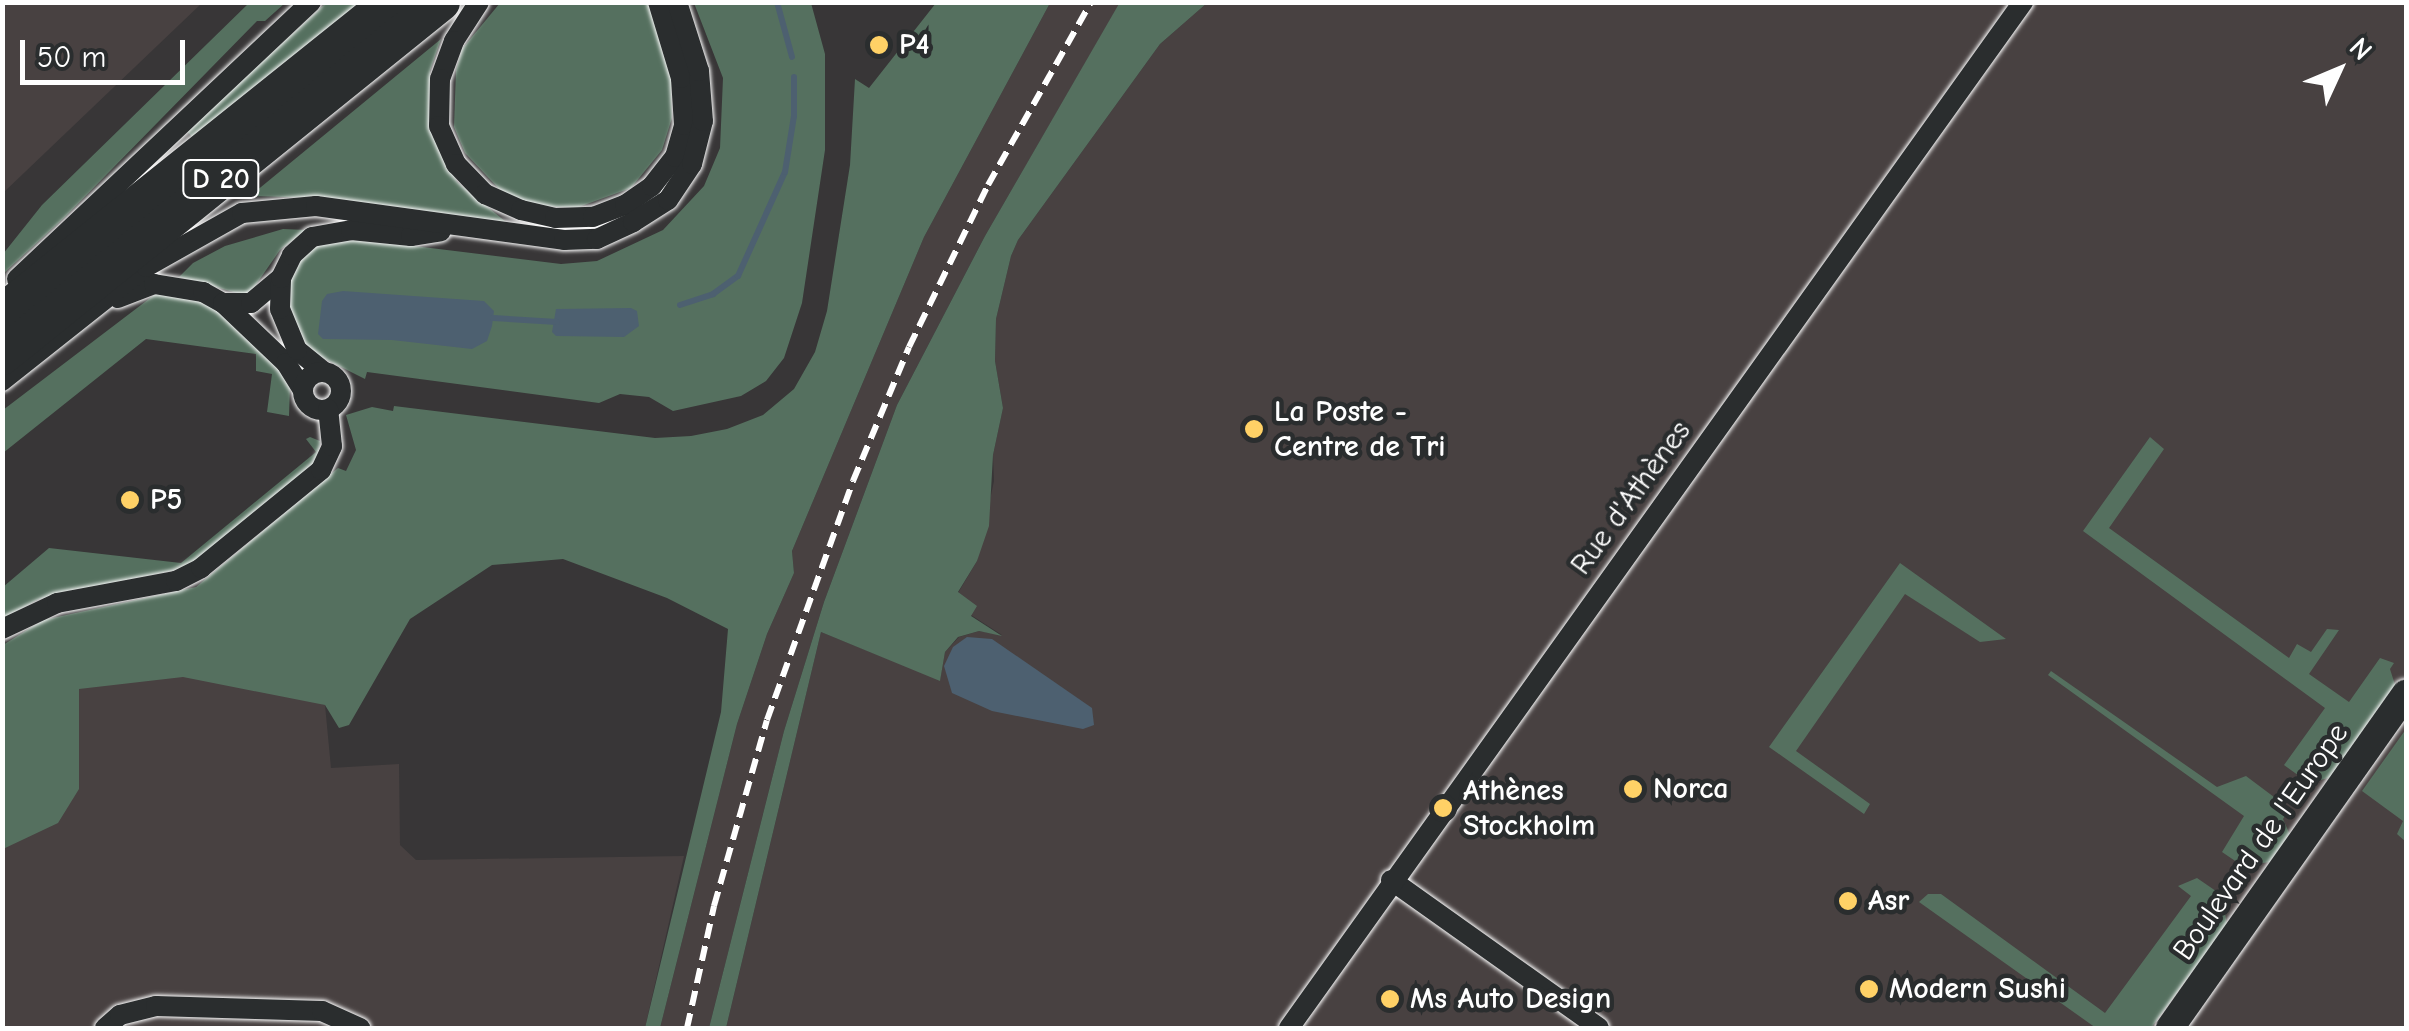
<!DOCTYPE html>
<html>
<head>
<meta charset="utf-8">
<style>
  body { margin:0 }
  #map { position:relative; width:2409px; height:1031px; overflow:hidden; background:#383637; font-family:"Comic Neue",sans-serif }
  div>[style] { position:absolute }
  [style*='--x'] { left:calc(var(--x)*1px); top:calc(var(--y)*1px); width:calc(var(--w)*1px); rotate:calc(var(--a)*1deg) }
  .built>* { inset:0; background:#484141 }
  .green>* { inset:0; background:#55705f }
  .water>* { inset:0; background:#4d6070 }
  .stream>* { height:6px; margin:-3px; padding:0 3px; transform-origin:3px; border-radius:3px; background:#4d6070 }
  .roads { filter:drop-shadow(0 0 2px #fff) drop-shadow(0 0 2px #fff) }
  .street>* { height:20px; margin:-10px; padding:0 10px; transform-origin:10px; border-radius:10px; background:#2a2d2e }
  .street>.ring { margin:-10px; padding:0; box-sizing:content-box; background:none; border:20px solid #2a2d2e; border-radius:50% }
  .secondary>* { height:28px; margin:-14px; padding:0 14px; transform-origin:14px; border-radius:14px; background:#2a2d2e }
  .highway>* { height:38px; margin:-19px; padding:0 19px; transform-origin:19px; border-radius:19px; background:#2a2d2e }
  .rail>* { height:6px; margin-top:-3px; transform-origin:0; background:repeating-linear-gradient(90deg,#fff 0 15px,transparent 0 23px) }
  .dots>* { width:28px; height:28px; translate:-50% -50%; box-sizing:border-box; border:5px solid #2a2d2e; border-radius:50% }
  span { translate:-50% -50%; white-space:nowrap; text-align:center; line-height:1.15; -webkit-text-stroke:9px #2a2d2e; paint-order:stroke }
  .shield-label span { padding:2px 8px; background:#2a2d2e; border:2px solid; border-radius:8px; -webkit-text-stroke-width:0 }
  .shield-label { font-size:28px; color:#fff; font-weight:700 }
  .poi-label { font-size:30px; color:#fff; font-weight:700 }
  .left { translate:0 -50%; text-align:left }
  .street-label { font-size:30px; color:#fff }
  .frame { position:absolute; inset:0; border:5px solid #fff; pointer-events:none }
  .north { position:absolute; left:2289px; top:20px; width:100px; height:100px; -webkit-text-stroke:8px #2a2d2e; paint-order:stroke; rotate:46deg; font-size:28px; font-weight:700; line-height:40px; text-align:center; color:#fff }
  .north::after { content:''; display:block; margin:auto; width:35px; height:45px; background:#fff; clip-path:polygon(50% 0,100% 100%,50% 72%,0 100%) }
  .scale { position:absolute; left:20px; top:40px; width:165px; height:45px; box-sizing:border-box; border:5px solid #fff; border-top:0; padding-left:12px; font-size:30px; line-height:35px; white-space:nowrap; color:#fff; -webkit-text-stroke:8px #2a2d2e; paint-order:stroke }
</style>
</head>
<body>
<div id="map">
  <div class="built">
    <i style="clip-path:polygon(3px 2px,202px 2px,202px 3px,3px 193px)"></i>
    <i style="clip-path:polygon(1050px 3px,1120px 3px,985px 236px,897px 405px,824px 602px,784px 731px,709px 1028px,660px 1028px,737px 724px,767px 634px,794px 573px,792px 551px,924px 237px)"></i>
    <i style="clip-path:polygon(1207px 3px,2406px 3px,2406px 1028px,726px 1028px,821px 632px,940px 680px,945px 652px,959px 637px,979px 631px,1002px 635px,971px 615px,958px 593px,977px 561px,994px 481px,993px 455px,1003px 408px,995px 361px,996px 319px,1011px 256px,1018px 240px,1160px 44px)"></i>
    <i style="clip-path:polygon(182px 660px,325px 705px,331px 768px,399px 764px,400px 845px,416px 860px,684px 856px,645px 1028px,3px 1028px,2px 684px)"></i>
  </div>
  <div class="green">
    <i style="clip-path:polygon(1120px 2px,1207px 3px,1160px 44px,1018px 240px,1011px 256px,996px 319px,995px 361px,1003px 408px,993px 455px,989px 526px,977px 561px,958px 592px,977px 606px,971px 616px,1002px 636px,979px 631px,958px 637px,945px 652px,940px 681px,821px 632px,726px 1028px,709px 1028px,784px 731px,824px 602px,897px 405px,985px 236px)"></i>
    <i style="clip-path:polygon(249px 3px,285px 3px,265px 21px,257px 21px,65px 217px,3px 274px,3px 254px,42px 205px)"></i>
    <i style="clip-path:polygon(326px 3px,360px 3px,192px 137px,187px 131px)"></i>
    <i style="clip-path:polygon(500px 3px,650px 3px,671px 76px,672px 118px,662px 150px,631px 188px,576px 208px,526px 205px,502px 192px,465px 153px,454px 127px,456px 70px,462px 49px)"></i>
    <i style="clip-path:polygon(694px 3px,811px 3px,825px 54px,825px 150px,802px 303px,784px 358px,766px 381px,741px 396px,673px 411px,649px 397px,620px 394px,599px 403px,367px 372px,365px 379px,309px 351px,296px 333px,285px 297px,293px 264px,309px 249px,330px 240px,349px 238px,561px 264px,597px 261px,663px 230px,704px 186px,720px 148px,723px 78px)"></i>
    <i style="clip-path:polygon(936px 3px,1050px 3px,924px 237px,792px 551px,794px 573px,767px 634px,737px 724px,660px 1028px,645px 1028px,721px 712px,728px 629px,667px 598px,563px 559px,492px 565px,410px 619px,349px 725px,339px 728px,325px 705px,183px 677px,79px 689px,79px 789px,58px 823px,3px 849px,3px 645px,43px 620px,196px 587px,338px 468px,346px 471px,356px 450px,346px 415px,372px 407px,393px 411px,394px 406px,655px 438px,691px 436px,727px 429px,763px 415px,794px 389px,815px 352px,827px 311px,850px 165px,855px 79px,869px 88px)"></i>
    <i style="clip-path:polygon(441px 39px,430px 71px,431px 132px,457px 182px,506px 222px,316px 198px,250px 196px)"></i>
    <i style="clip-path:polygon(283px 229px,306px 230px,280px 250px,248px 296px,179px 277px,193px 263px,225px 246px)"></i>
    <i style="clip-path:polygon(162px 289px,213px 305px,274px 357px,290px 386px,289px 416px,267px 412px,272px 374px,256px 371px,256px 354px,146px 339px,3px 453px,3px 410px)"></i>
    <i style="clip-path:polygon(310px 437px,320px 441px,319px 460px,186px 568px,67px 592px,37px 600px,3px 619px,3px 587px,49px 548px,181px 563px,316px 452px,306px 439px)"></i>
    <i style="clip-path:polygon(2150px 437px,2164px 449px,2109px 528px,2289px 658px,2297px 644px,2311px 652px,2327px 629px,2339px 630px,2309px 674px,2349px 702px,2380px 658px,2394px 663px,2390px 669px,2396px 688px,2332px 777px,2309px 783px,2284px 765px,2325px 708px,2083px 531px)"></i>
    <i style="clip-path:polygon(1900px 563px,2006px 639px,1980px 642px,1905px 594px,1796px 751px,1870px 804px,1864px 814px,1769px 747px)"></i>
    <i style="clip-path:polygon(2051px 671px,2217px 787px,2246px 776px,2290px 809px,2283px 819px,2290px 835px,2270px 862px,2255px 864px,2250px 871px,2222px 852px,2244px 816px,2048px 675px)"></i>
    <i style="clip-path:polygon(2406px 729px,2406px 842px,2397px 834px,2403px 821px,2362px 791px)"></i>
    <i style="clip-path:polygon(2197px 878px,2229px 900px,2224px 907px,2227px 925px,2151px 1028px,2096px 1028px,1919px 902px,1928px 894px,1941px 894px,2105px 1013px,2191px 896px,2178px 886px)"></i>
  </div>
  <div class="water">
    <i style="clip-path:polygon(343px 291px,484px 301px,494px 311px,492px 326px,487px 341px,472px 349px,392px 340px,323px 339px,318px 334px,322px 301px,327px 294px)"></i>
    <i style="clip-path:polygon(631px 308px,637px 311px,639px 326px,624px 337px,556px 336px,552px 332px,556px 309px)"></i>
    <i style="clip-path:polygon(967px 637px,992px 639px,1092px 708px,1094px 725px,1083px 729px,992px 711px,952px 693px,944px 666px,953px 647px)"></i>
  </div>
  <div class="stream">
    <i style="--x:777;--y:2;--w:57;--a:74.7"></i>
    <i style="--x:680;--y:305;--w:35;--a:-18"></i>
    <i style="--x:713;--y:294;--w:31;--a:-36"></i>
    <i style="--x:738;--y:276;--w:114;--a:-65.7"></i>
    <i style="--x:785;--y:172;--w:57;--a:-80.9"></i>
    <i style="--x:794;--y:116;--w:39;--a:-90"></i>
    <i style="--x:493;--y:318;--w:64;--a:3.6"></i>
  </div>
  <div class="roads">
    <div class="street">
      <i style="--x:479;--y:2;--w:46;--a:122.7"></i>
      <i style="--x:454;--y:41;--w:40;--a:110.2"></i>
      <i style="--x:440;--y:79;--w:47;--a:91.2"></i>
      <i style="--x:439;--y:126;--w:42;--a:65.9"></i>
      <i style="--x:456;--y:164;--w:42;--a:46"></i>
      <i style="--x:485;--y:194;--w:39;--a:24"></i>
      <i style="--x:521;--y:210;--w:35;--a:13"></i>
      <i style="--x:555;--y:218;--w:38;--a:-2"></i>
      <i style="--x:593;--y:217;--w:34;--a:-21"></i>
      <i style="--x:625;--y:205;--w:33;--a:-35"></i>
      <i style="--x:652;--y:186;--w:37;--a:-52"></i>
      <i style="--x:675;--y:157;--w:33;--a:-74"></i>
      <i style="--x:684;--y:125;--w:47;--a:-93.7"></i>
      <i style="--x:681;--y:78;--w:79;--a:-106.8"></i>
      <i style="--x:17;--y:279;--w:404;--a:-43.3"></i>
      <i style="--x:118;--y:298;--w:39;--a:-21"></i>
      <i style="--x:154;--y:284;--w:50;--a:9.3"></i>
      <i style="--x:203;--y:292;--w:23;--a:29"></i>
      <i style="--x:223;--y:303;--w:87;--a:43.6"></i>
      <i style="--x:286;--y:363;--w:32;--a:58"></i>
      <i style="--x:223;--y:303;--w:28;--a:0"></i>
      <i style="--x:251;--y:303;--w:39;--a:-40"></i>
      <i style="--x:323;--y:371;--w:33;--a:-141"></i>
      <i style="--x:297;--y:350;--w:44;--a:-112.5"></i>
      <i style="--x:280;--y:309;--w:31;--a:-88"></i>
      <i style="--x:281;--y:278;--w:25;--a:-64"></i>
      <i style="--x:292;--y:255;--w:27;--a:-42"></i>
      <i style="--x:312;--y:237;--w:40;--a:-10"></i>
      <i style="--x:351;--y:230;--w:60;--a:5.7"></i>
      <i style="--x:411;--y:236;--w:30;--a:-9"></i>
      <i class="ring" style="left:303px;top:372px;width:18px;height:18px"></i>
      <i style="--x:2;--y:381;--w:184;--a:-38.4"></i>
      <i style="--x:146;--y:267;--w:110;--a:-29.4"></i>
      <i style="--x:242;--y:213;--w:74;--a:-5.4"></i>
      <i style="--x:316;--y:206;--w:250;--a:7.8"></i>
      <i style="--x:564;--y:240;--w:33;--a:-2"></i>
      <i style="--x:597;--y:239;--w:40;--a:-25"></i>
      <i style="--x:633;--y:222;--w:41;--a:-32.2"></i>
      <i style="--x:668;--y:200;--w:43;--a:-56.3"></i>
      <i style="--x:692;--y:164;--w:44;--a:-75.7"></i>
      <i style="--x:703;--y:121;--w:50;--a:-94.6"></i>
      <i style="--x:699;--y:71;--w:72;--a:-107.7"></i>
      <i style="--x:2;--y:629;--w:61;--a:-25.3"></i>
      <i style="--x:57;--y:603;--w:121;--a:-10.5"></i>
      <i style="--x:176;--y:581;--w:28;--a:-27"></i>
      <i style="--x:201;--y:568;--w:155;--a:-39.2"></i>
      <i style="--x:321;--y:470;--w:26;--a:-65"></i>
      <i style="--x:332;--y:446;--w:37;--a:-96"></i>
      <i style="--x:1391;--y:880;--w:255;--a:35.4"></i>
      <i style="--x:105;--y:1028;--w:20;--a:-41"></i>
      <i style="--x:120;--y:1015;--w:37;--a:-14"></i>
      <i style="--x:156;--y:1006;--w:166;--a:1.7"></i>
      <i style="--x:322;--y:1011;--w:42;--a:24.1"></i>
      <i style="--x:1289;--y:1028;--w:1262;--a:-54.42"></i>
    </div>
    <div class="secondary">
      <i style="--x:2170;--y:1028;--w:409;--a:-54.8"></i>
    </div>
    <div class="highway">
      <i style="--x:2;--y:313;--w:497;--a:-38.7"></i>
      <i style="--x:2;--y:356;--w:564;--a:-38.88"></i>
    </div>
  </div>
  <div class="rail">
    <i style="--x:687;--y:1028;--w:125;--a:-77.5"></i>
    <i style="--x:714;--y:906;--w:193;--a:-74.1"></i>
    <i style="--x:767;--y:720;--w:254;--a:-70.2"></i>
    <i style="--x:853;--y:481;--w:145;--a:-67.3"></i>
    <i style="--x:909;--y:347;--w:180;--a:-64"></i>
    <i style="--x:988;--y:185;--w:210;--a:-60.6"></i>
  </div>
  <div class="dots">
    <i style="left:879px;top:45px;background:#ffd166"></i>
    <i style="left:1254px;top:429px;background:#ffd166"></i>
    <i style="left:130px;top:500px;background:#ffd166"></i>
    <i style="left:1633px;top:789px;background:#ffd166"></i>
    <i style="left:1443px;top:808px;background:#ffd166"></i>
    <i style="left:1848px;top:901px;background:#ffd166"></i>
    <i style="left:1869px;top:989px;background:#ffd166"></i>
    <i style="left:1390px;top:999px;background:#ffd166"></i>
  </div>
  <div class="shield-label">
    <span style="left:221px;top:179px">D 20</span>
  </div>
  <div class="poi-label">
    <span class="left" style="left:899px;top:45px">P4</span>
    <span class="left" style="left:1274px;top:429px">La Poste -<br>Centre de Tri</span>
    <span class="left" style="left:150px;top:500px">P5</span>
    <span class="left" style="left:1653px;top:789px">Norca</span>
    <span class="left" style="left:1463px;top:808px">Athènes<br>Stockholm</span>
    <span class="left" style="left:1868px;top:901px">Asr</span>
    <span class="left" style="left:1889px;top:989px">Modern Sushi</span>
    <span class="left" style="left:1410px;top:999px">Ms Auto Design</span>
  </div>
  <div class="street-label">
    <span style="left:1631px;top:498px;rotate:-54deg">Rue d'Athènes</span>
    <span style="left:2261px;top:842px;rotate:-55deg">Boulevard de l'Europe</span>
  </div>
  <div class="frame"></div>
  <div class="north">N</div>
  <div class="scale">50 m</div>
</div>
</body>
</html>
